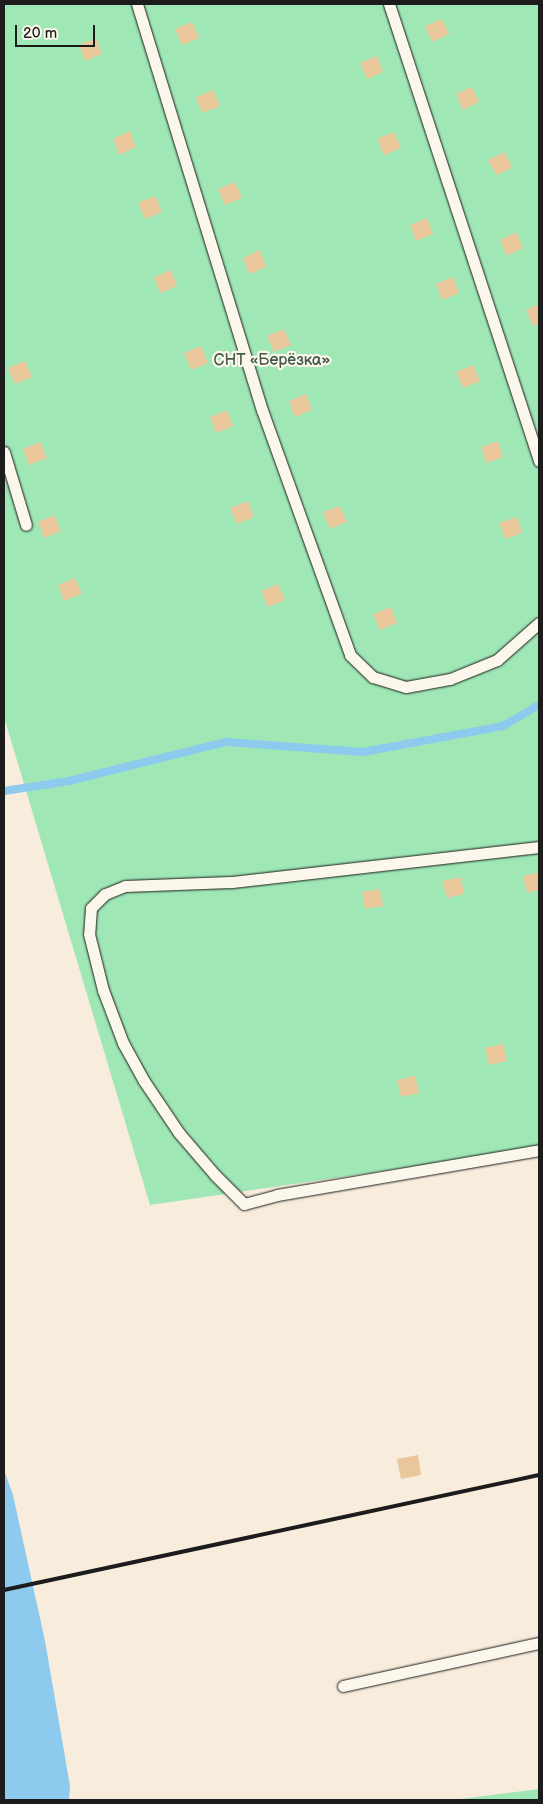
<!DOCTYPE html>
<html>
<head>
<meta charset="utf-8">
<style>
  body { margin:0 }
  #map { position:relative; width:543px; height:1804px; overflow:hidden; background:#f8eddc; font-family:"Balsamiq Sans",sans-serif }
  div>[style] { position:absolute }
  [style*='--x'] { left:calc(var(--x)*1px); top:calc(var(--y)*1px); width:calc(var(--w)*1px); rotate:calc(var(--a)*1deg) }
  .green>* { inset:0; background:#9fe7b5 }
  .water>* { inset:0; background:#8ecaee }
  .stream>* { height:8px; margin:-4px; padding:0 4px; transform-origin:4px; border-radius:4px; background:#8ecaee }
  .building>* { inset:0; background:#eac69b }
  .roads { filter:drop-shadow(0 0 1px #1c1c1c) drop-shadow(0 0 1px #1c1c1c) }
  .service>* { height:11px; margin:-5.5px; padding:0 5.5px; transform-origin:5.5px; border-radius:5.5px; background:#fbf7ec }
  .rail>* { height:4px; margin:-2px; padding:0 2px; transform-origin:2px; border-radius:2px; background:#1c1c1c }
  span { translate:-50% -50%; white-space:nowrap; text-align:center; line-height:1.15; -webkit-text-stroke:4.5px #fbf7ec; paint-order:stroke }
  .park-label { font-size:16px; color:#43594a }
  .frame { position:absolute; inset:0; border:5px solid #1c1c1c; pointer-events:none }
  .scale { position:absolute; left:15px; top:25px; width:80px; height:22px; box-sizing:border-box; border:2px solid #1c1c1c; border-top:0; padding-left:6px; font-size:15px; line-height:18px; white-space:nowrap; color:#1c1c1c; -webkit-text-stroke:4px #fbf7ec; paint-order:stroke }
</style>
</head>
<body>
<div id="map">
  <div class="green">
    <i style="clip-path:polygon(4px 4px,539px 4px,539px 1148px,150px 1205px,4px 717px)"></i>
    <i style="clip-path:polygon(539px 1789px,539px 1800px,452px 1800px)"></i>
  </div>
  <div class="water">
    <i style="clip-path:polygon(4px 1470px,13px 1495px,45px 1641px,70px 1786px,69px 1800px,4px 1800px)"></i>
  </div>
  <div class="stream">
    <i style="--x:4;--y:791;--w:66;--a:-8.7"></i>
    <i style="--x:69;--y:781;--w:162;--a:-14"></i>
    <i style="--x:226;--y:742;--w:137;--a:4.2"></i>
    <i style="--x:363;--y:752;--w:142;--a:-10.5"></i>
    <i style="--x:503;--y:726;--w:42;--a:-30.3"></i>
  </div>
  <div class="building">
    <i style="clip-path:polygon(442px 19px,449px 34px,432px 42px,425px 26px)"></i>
    <i style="clip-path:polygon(192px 22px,199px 38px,182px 45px,175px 29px)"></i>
    <i style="clip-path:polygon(96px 38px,102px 54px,85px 61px,79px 45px)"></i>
    <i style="clip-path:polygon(377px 56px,383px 72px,367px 79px,360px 63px)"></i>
    <i style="clip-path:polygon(472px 87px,479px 102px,463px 110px,456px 94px)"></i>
    <i style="clip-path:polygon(213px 90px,220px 106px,202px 113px,196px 97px)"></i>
    <i style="clip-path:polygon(130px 131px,136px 147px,119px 155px,113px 139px)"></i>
    <i style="clip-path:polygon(394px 132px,401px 148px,384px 155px,377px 139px)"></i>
    <i style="clip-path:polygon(505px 152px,512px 168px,496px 175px,488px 160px)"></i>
    <i style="clip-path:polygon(235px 182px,242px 198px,225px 205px,218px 189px)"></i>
    <i style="clip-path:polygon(155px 196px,162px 212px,145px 219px,138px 203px)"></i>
    <i style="clip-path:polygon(427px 218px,433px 234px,416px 241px,410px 225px)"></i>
    <i style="clip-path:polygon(516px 232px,523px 248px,507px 256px,500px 240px)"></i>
    <i style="clip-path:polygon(260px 250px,266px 267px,249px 274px,243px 258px)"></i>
    <i style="clip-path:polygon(171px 270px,177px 286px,160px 293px,154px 277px)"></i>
    <i style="clip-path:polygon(453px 277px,459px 293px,442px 300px,436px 284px)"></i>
    <i style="clip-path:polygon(539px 304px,539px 323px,533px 326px,526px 310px)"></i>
    <i style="clip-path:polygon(284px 329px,291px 345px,274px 352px,267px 336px)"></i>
    <i style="clip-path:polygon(201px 346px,208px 363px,191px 370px,184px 353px)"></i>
    <i style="clip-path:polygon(25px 361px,32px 377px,15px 384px,8px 368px)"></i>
    <i style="clip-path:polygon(473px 365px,480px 381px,463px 388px,456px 372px)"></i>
    <i style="clip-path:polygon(306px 394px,312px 410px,295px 417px,289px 401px)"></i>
    <i style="clip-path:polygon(227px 410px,233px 426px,216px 433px,210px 417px)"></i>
    <i style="clip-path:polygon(498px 441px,503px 457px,486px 463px,481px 447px)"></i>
    <i style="clip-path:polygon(40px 442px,47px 458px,29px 465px,23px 449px)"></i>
    <i style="clip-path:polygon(248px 501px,254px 517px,237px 524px,230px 508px)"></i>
    <i style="clip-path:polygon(340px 506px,347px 522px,330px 529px,323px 512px)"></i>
    <i style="clip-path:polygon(54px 515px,61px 531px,44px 538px,38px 522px)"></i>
    <i style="clip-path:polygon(517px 517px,522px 533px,505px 539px,499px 523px)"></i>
    <i style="clip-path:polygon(75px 578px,82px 594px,64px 601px,58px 585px)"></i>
    <i style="clip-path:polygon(278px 584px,285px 600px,268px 607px,261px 591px)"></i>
    <i style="clip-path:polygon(391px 607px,397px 623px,380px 630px,373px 614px)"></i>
    <i style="clip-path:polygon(539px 872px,539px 890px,527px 893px,523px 876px)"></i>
    <i style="clip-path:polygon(461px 877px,464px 894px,447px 898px,442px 881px)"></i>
    <i style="clip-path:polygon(380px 889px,383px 906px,365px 909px,362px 892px)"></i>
    <i style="clip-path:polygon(503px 1044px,507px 1061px,489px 1065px,485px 1048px)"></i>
    <i style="clip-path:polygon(415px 1076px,419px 1093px,401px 1097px,397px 1080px)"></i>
    <i style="clip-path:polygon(418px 1455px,421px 1475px,401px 1479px,397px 1459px)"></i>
  </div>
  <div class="roads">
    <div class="service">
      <i style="--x:137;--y:4;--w:425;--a:72.9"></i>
      <i style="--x:262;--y:410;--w:260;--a:70.2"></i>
      <i style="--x:350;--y:655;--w:32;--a:44"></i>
      <i style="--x:373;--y:677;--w:34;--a:17"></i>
      <i style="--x:406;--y:687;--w:45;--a:-10.3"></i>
      <i style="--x:450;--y:679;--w:51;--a:-22"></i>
      <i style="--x:497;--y:660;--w:56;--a:-41.4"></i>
      <i style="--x:389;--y:4;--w:481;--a:71.8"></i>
      <i style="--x:4;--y:452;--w:76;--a:73.2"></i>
      <i style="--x:539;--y:847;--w:311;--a:173.5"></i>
      <i style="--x:230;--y:882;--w:105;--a:177.8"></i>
      <i style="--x:125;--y:886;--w:22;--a:158"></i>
      <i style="--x:105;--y:894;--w:20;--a:135"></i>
      <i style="--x:91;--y:908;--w:26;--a:94"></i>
      <i style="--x:89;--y:934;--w:58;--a:76"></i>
      <i style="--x:103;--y:990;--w:57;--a:69.3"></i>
      <i style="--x:123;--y:1043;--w:43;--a:61.1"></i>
      <i style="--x:144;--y:1081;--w:63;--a:56.1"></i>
      <i style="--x:179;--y:1133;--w:55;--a:49.4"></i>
      <i style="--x:215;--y:1175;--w:41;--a:45"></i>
      <i style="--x:244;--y:1204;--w:34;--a:-15"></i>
      <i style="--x:277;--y:1195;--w:266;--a:-9.7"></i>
      <i style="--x:343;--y:1686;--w:201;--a:-12.4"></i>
    </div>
  </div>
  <div class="rail">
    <i style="--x:4;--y:1590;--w:547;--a:-12.13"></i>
  </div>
  <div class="park-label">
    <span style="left:272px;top:361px">СНТ «Берёзка»</span>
  </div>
  <div class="frame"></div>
  <div class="scale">20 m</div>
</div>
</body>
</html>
